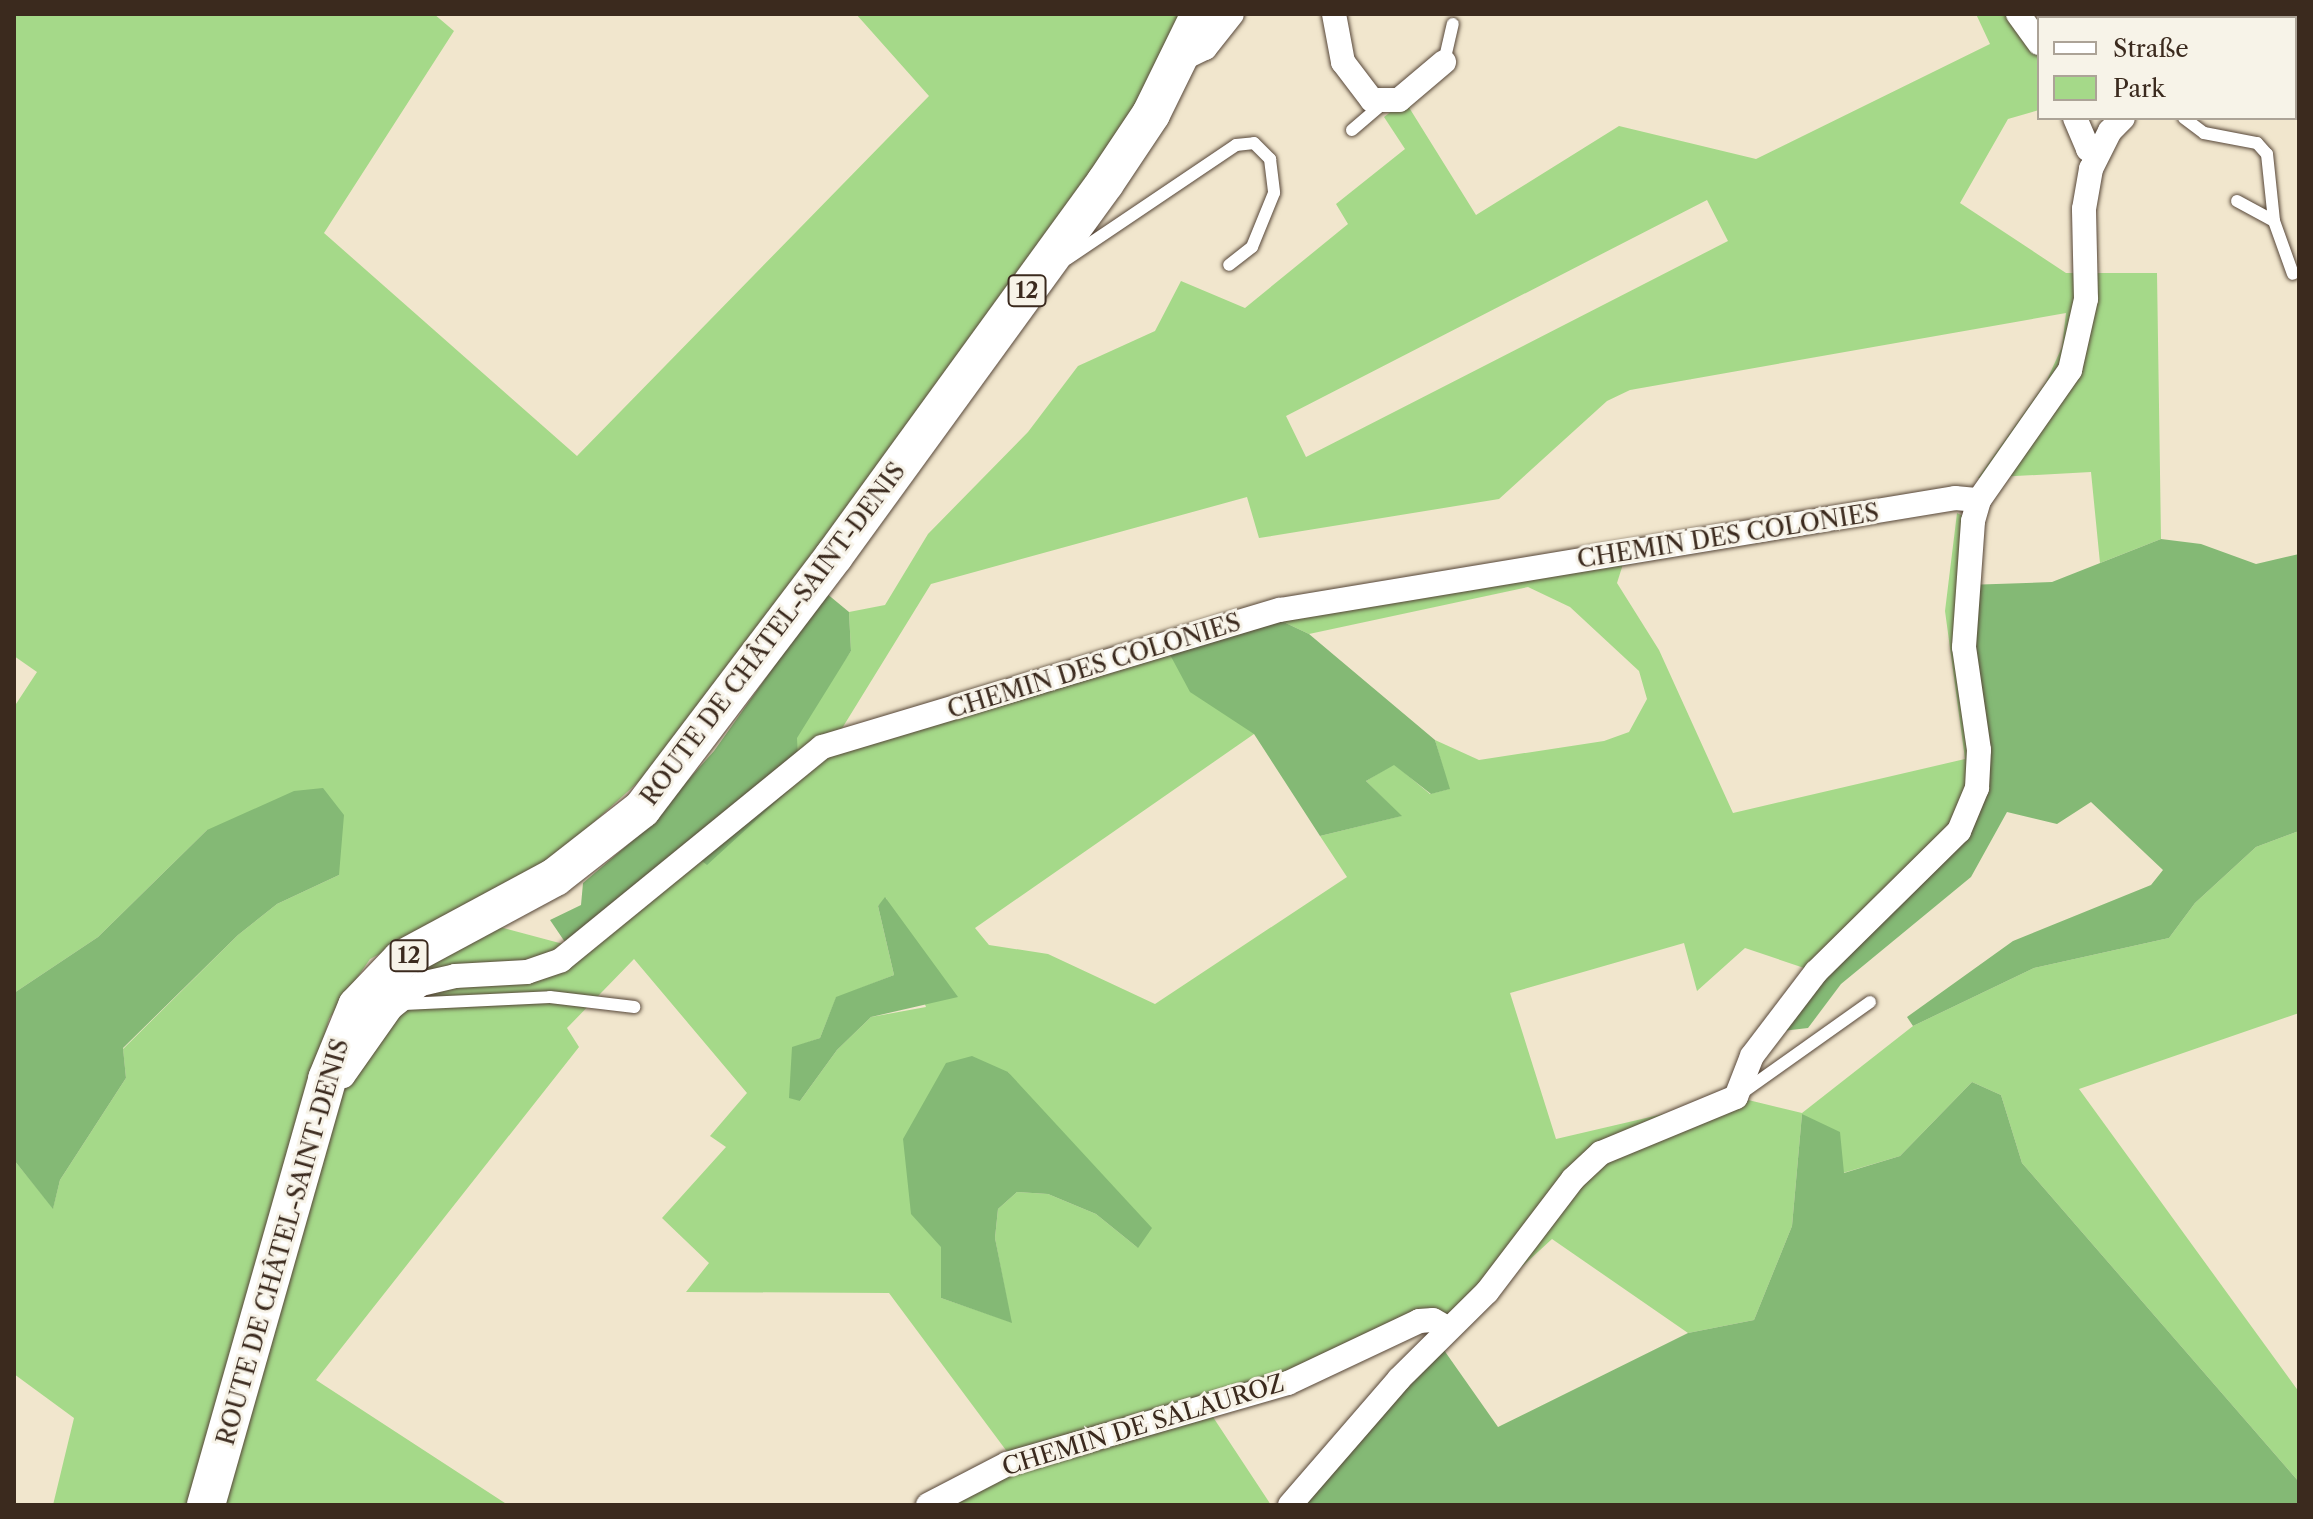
<!DOCTYPE html>
<html>
<head>
<meta charset="utf-8">
<style>
  body { margin:0 }
  #map { position:relative; width:2313px; height:1519px; overflow:hidden; background:#f1e6cd; font-family:"Libre Caslon Text",serif }
  div>[style] { position:absolute }
  [style*='--x'] { left:calc(var(--x)*1px); top:calc(var(--y)*1px); width:calc(var(--w)*1px); rotate:calc(var(--a)*1deg) }
  .green>* { inset:0; background:#a5d989 }
  .forest>* { inset:0; background:#84b975 }
  .roads { filter:drop-shadow(0 0 2px #564638) drop-shadow(0 0 2px #564638) }
  .service>* { height:12px; margin:-6px; padding:0 6px; transform-origin:6px; border-radius:6px; background:#fff }
  .minor>* { height:24px; margin:-12px; padding:0 12px; transform-origin:12px; border-radius:12px; background:#fff }
  .primary>* { height:38px; margin:-19px; padding:0 19px; transform-origin:19px; border-radius:19px; background:#fff }
  span { translate:-50% -50%; white-space:nowrap; text-align:center; line-height:1.15; -webkit-text-stroke:6px #f7f3e8; paint-order:stroke }
  .shield-label span { padding:2px 6px; background:#f7f3e8; border:2px solid; border-radius:6px; -webkit-text-stroke-width:0 }
  .shield-label { font-size:22px; color:#3b2a1e; font-weight:700 }
  .street-label { font-size:24px; color:#3b2a1e }
  .frame { position:absolute; inset:0; border:16px solid #3b2a1e; pointer-events:none }
  .legend { position:absolute; left:2037px; top:16px; width:260px; height:104px; box-sizing:border-box; background:#f7f3e8; border:2px solid #aca397; margin:0; padding:10px 14px; list-style:none; font-size:24px; color:#3b2a1e }
  .legend li { display:flex; align-items:center; gap:16px; height:40px }
  .legend b { width:40px; border:2px solid #aca397 }
</style>
</head>
<body>
<div id="map">
  <div class="green">
    <i style="clip-path:polygon(14px 14px,434px 14px,454px 31px,324px 233px,577px 456px,929px 96px,856px 14px,1182px 14px,1136px 111px,963px 360px,657px 765px,539px 872px,370px 959px,329px 1019px,197px 1505px,53px 1505px,74px 1418px,14px 1374px,14px 1160px,53px 1208px,60px 1180px,126px 1078px,123px 1049px,238px 935px,277px 904px,339px 875px,207px 830px,98px 937px,14px 993px,14px 707px,37px 672px,14px 656px)"></i>
    <i style="clip-path:polygon(evenodd,1976px 14px,2025px 14px,2039px 34px,2039px 110px,2008px 119px,1960px 203px,2066px 273px,2157px 273px,2161px 539px,2100px 563px,2091px 472px,1978px 478px,2046px 382px,2062px 347px,2066px 313px,1630px 390px,1607px 401px,1499px 499px,1259px 538px,1247px 497px,931px 584px,841px 730px,1288px 598px,1623px 564px,1617px 583px,1659px 650px,1733px 813px,1965px 759px,1945px 611px,1957px 513px,1973px 521px,1979px 750px,1959px 831px,1816px 972px,1745px 948px,1697px 991px,1684px 943px,1510px 993px,1556px 1139px,1736px 1097px,1802px 1113px,1913px 1026px,2034px 968px,2169px 938px,2195px 903px,2256px 847px,2299px 831px,2299px 1013px,2079px 1089px,2299px 1392px,2299px 1482px,2022px 1163px,2001px 1095px,1972px 1082px,1900px 1156px,1843px 1173px,1802px 1114px,1792px 1226px,1754px 1320px,1688px 1333px,1552px 1239px,1439px 1343px,1430px 1326px,1213px 1417px,1271px 1505px,934px 1505px,1011px 1457px,889px 1293px,686px 1292px,709px 1263px,662px 1218px,726px 1147px,710px 1136px,747px 1093px,634px 959px,567px 1028px,579px 1047px,316px 1380px,508px 1505px,220px 1505px,358px 1030px,400px 980px,496px 926px,567px 945px,685px 846px,707px 864px,851px 651px,849px 612px,885px 605px,928px 534px,1028px 432px,1078px 366px,1155px 331px,1181px 281px,1245px 308px,1348px 224px,1336px 204px,1405px 149px,1384px 117px,1405px 101px,1476px 215px,1619px 126px,1756px 159px,1990px 44px,1976px 14px,1707px 200px,1728px 241px,1306px 457px,1286px 416px,1707px 200px,1976px 14px,1528px 587px,1570px 607px,1639px 671px,1647px 699px,1629px 732px,1604px 741px,1479px 760px,1435px 740px,1449px 789px,1430px 794px,1394px 764px,1366px 781px,1401px 816px,1320px 836px,1347px 877px,1155px 1004px,1048px 954px,989px 945px,975px 928px,1254px 734px,1273px 617px,1309px 634px,1528px 587px,1976px 14px,886px 898px,926px 1007px,871px 1017px,837px 1050px,800px 1101px,792px 1048px,820px 1038px,836px 998px,894px 975px,878px 906px,886px 898px,1976px 14px,1008px 1072px,1138px 1248px,1096px 1214px,1048px 1194px,1017px 1192px,998px 1209px,995px 1238px,1011px 1322px,941px 1298px,941px 1247px,1008px 1072px)"></i>
    <i style="clip-path:polygon(2214px 14px,2299px 14px,2299px 22px,2211px 18px)"></i>
  </div>
  <div class="forest">
    <i style="clip-path:polygon(2161px 539px,2201px 544px,2256px 564px,2299px 554px,2299px 831px,2256px 847px,2195px 903px,2169px 938px,2034px 968px,1913px 1026px,1907px 1017px,2013px 941px,2151px 885px,2163px 870px,2091px 802px,2057px 824px,2007px 812px,1971px 877px,1841px 984px,1808px 1028px,1774px 1032px,1959px 831px,1977px 788px,1966px 585px,2052px 582px)"></i>
    <i style="clip-path:polygon(826px 593px,849px 612px,851px 651px,797px 738px,799px 781px,707px 865px,684px 847px,567px 945px,550px 920px,581px 905px,583px 883px,638px 836px,714px 751px)"></i>
    <i style="clip-path:polygon(1273px 617px,1309px 634px,1435px 740px,1450px 789px,1431px 794px,1394px 765px,1366px 781px,1402px 816px,1320px 836px,1254px 734px,1190px 692px,1168px 651px)"></i>
    <i style="clip-path:polygon(323px 788px,344px 815px,339px 875px,277px 904px,238px 935px,123px 1048px,126px 1078px,60px 1180px,53px 1209px,14px 1160px,14px 993px,98px 937px,207px 830px,294px 791px)"></i>
    <i style="clip-path:polygon(885px 897px,958px 997px,871px 1017px,837px 1050px,800px 1101px,789px 1098px,792px 1047px,820px 1038px,836px 997px,894px 975px,878px 906px)"></i>
    <i style="clip-path:polygon(972px 1056px,1008px 1072px,1152px 1228px,1138px 1248px,1096px 1214px,1048px 1194px,1017px 1192px,998px 1209px,995px 1238px,1012px 1323px,941px 1298px,941px 1247px,911px 1214px,903px 1139px,946px 1063px)"></i>
    <i style="clip-path:polygon(1972px 1082px,2001px 1095px,2022px 1163px,2299px 1482px,2299px 1505px,1293px 1505px,1439px 1343px,1498px 1427px,1688px 1333px,1754px 1320px,1792px 1226px,1802px 1114px,1840px 1132px,1844px 1173px,1900px 1156px)"></i>
  </div>
  <div class="roads">
    <div class="service">
      <i style="--x:1444;--y:62;--w:39;--a:-77"></i>
      <i style="--x:2184;--y:118;--w:25;--a:37"></i>
      <i style="--x:2204;--y:133;--w:54;--a:10.7"></i>
      <i style="--x:2257;--y:143;--w:15;--a:48"></i>
      <i style="--x:2267;--y:154;--w:67;--a:84"></i>
      <i style="--x:2274;--y:221;--w:56;--a:70.3"></i>
      <i style="--x:1352;--y:130;--w:45;--a:-40.5"></i>
      <i style="--x:2237;--y:201;--w:42;--a:28.4"></i>
      <i style="--x:1067;--y:259;--w:204;--a:-34"></i>
      <i style="--x:1236;--y:145;--w:18;--a:-6"></i>
      <i style="--x:1254;--y:143;--w:23;--a:45"></i>
      <i style="--x:1270;--y:159;--w:34;--a:83"></i>
      <i style="--x:1274;--y:193;--w:58;--a:112.2"></i>
      <i style="--x:1252;--y:247;--w:29;--a:142"></i>
      <i style="--x:404;--y:1004;--w:146;--a:-2.7"></i>
      <i style="--x:550;--y:997;--w:85;--a:6.8"></i>
      <i style="--x:1742;--y:1093;--w:157;--a:-35.4"></i>
    </div>
    <div class="minor">
      <i style="--x:1334;--y:14;--w:49;--a:79.4"></i>
      <i style="--x:1343;--y:62;--w:48;--a:52.7"></i>
      <i style="--x:1372;--y:100;--w:27;--a:0"></i>
      <i style="--x:1399;--y:100;--w:59;--a:-40.2"></i>
      <i style="--x:2018;--y:14;--w:36;--a:54"></i>
      <i style="--x:2225;--y:18;--w:6;--a:-45"></i>
      <i style="--x:1180;--y:60;--w:28;--a:-26"></i>
      <i style="--x:1205;--y:48;--w:43;--a:-51.5"></i>
      <i style="--x:2075;--y:118;--w:34;--a:67"></i>
      <i style="--x:2088;--y:149;--w:11;--a:38"></i>
      <i style="--x:337;--y:1077;--w:6;--a:-9"></i>
      <i style="--x:343;--y:1076;--w:83;--a:-54.8"></i>
      <i style="--x:391;--y:1008;--w:38;--a:-39"></i>
      <i style="--x:421;--y:984;--w:35;--a:-13"></i>
      <i style="--x:455;--y:976;--w:72;--a:-3.2"></i>
      <i style="--x:527;--y:972;--w:36;--a:-19"></i>
      <i style="--x:561;--y:960;--w:337;--a:-39.2"></i>
      <i style="--x:822;--y:747;--w:478;--a:-16.7"></i>
      <i style="--x:1280;--y:610;--w:684;--a:-9.42"></i>
      <i style="--x:1955;--y:498;--w:24;--a:5"></i>
      <i style="--x:928;--y:1505;--w:89;--a:-27.4"></i>
      <i style="--x:1007;--y:1464;--w:292;--a:-16.1"></i>
      <i style="--x:1288;--y:1383;--w:145;--a:-25.3"></i>
      <i style="--x:1419;--y:1321;--w:14;--a:-4"></i>
      <i style="--x:1433;--y:1320;--w:16;--a:30"></i>
      <i style="--x:1290;--y:1505;--w:167;--a:-49.1"></i>
      <i style="--x:1399;--y:1379;--w:124;--a:-44.7"></i>
      <i style="--x:1487;--y:1292;--w:142;--a:-52.7"></i>
      <i style="--x:1573;--y:1179;--w:38;--a:-43"></i>
      <i style="--x:1601;--y:1153;--w:146;--a:-22.5"></i>
      <i style="--x:1736;--y:1097;--w:44;--a:-68.7"></i>
      <i style="--x:1752;--y:1056;--w:106;--a:-52.7"></i>
      <i style="--x:1816;--y:972;--w:201;--a:-44.6"></i>
      <i style="--x:1959;--y:831;--w:47;--a:-67.3"></i>
      <i style="--x:1977;--y:788;--w:38;--a:-87"></i>
      <i style="--x:1979;--y:750;--w:104;--a:-98.3"></i>
      <i style="--x:1964;--y:647;--w:126;--a:-85.9"></i>
      <i style="--x:1973;--y:521;--w:22;--a:-74"></i>
      <i style="--x:1979;--y:500;--w:159;--a:-55"></i>
      <i style="--x:2070;--y:370;--w:73;--a:-77.3"></i>
      <i style="--x:2086;--y:299;--w:90;--a:-91.3"></i>
      <i style="--x:2084;--y:209;--w:41;--a:-80.1"></i>
      <i style="--x:2091;--y:169;--w:42;--a:-63.4"></i>
      <i style="--x:2110;--y:131;--w:18;--a:-45"></i>
    </div>
    <div class="primary">
      <i style="--x:206;--y:1505;--w:443;--a:-74.1"></i>
      <i style="--x:327;--y:1079;--w:79;--a:-67.7"></i>
      <i style="--x:357;--y:1006;--w:64;--a:-46.3"></i>
      <i style="--x:401;--y:960;--w:175;--a:-28.3"></i>
      <i style="--x:555;--y:877;--w:110;--a:-38"></i>
      <i style="--x:642;--y:809;--w:318;--a:-52.8"></i>
      <i style="--x:834;--y:556;--w:461;--a:-54"></i>
      <i style="--x:1105;--y:183;--w:83;--a:-56.3"></i>
      <i style="--x:1151;--y:114;--w:111;--a:-63.9"></i>
    </div>
  </div>
  <div class="shield-label">
    <span style="left:1027px;top:291px">12</span>
    <span style="left:409px;top:956px">12</span>
  </div>
  <div class="street-label">
    <span style="left:1728px;top:536px;rotate:-9deg">CHEMIN DES COLONIES</span>
    <span style="left:773px;top:634px;rotate:-53deg">ROUTE DE CHÂTEL-SAINT-DENIS</span>
    <span style="left:1094px;top:666px;rotate:-17deg">CHEMIN DES COLONIES</span>
    <span style="left:283px;top:1242px;rotate:-74deg">ROUTE DE CHÂTEL-SAINT-DENIS</span>
    <span style="left:1143px;top:1425px;rotate:-17deg">CHEMIN DE SALAUROZ</span>
  </div>
  <div class="frame"></div>
  <ul class="legend">
  <li><b style="height:10px;background:#fff"></b>Straße</li>
  <li><b style="height:22px;background:#a5d989"></b>Park</li>
  </ul>
</div>
</body>
</html>
